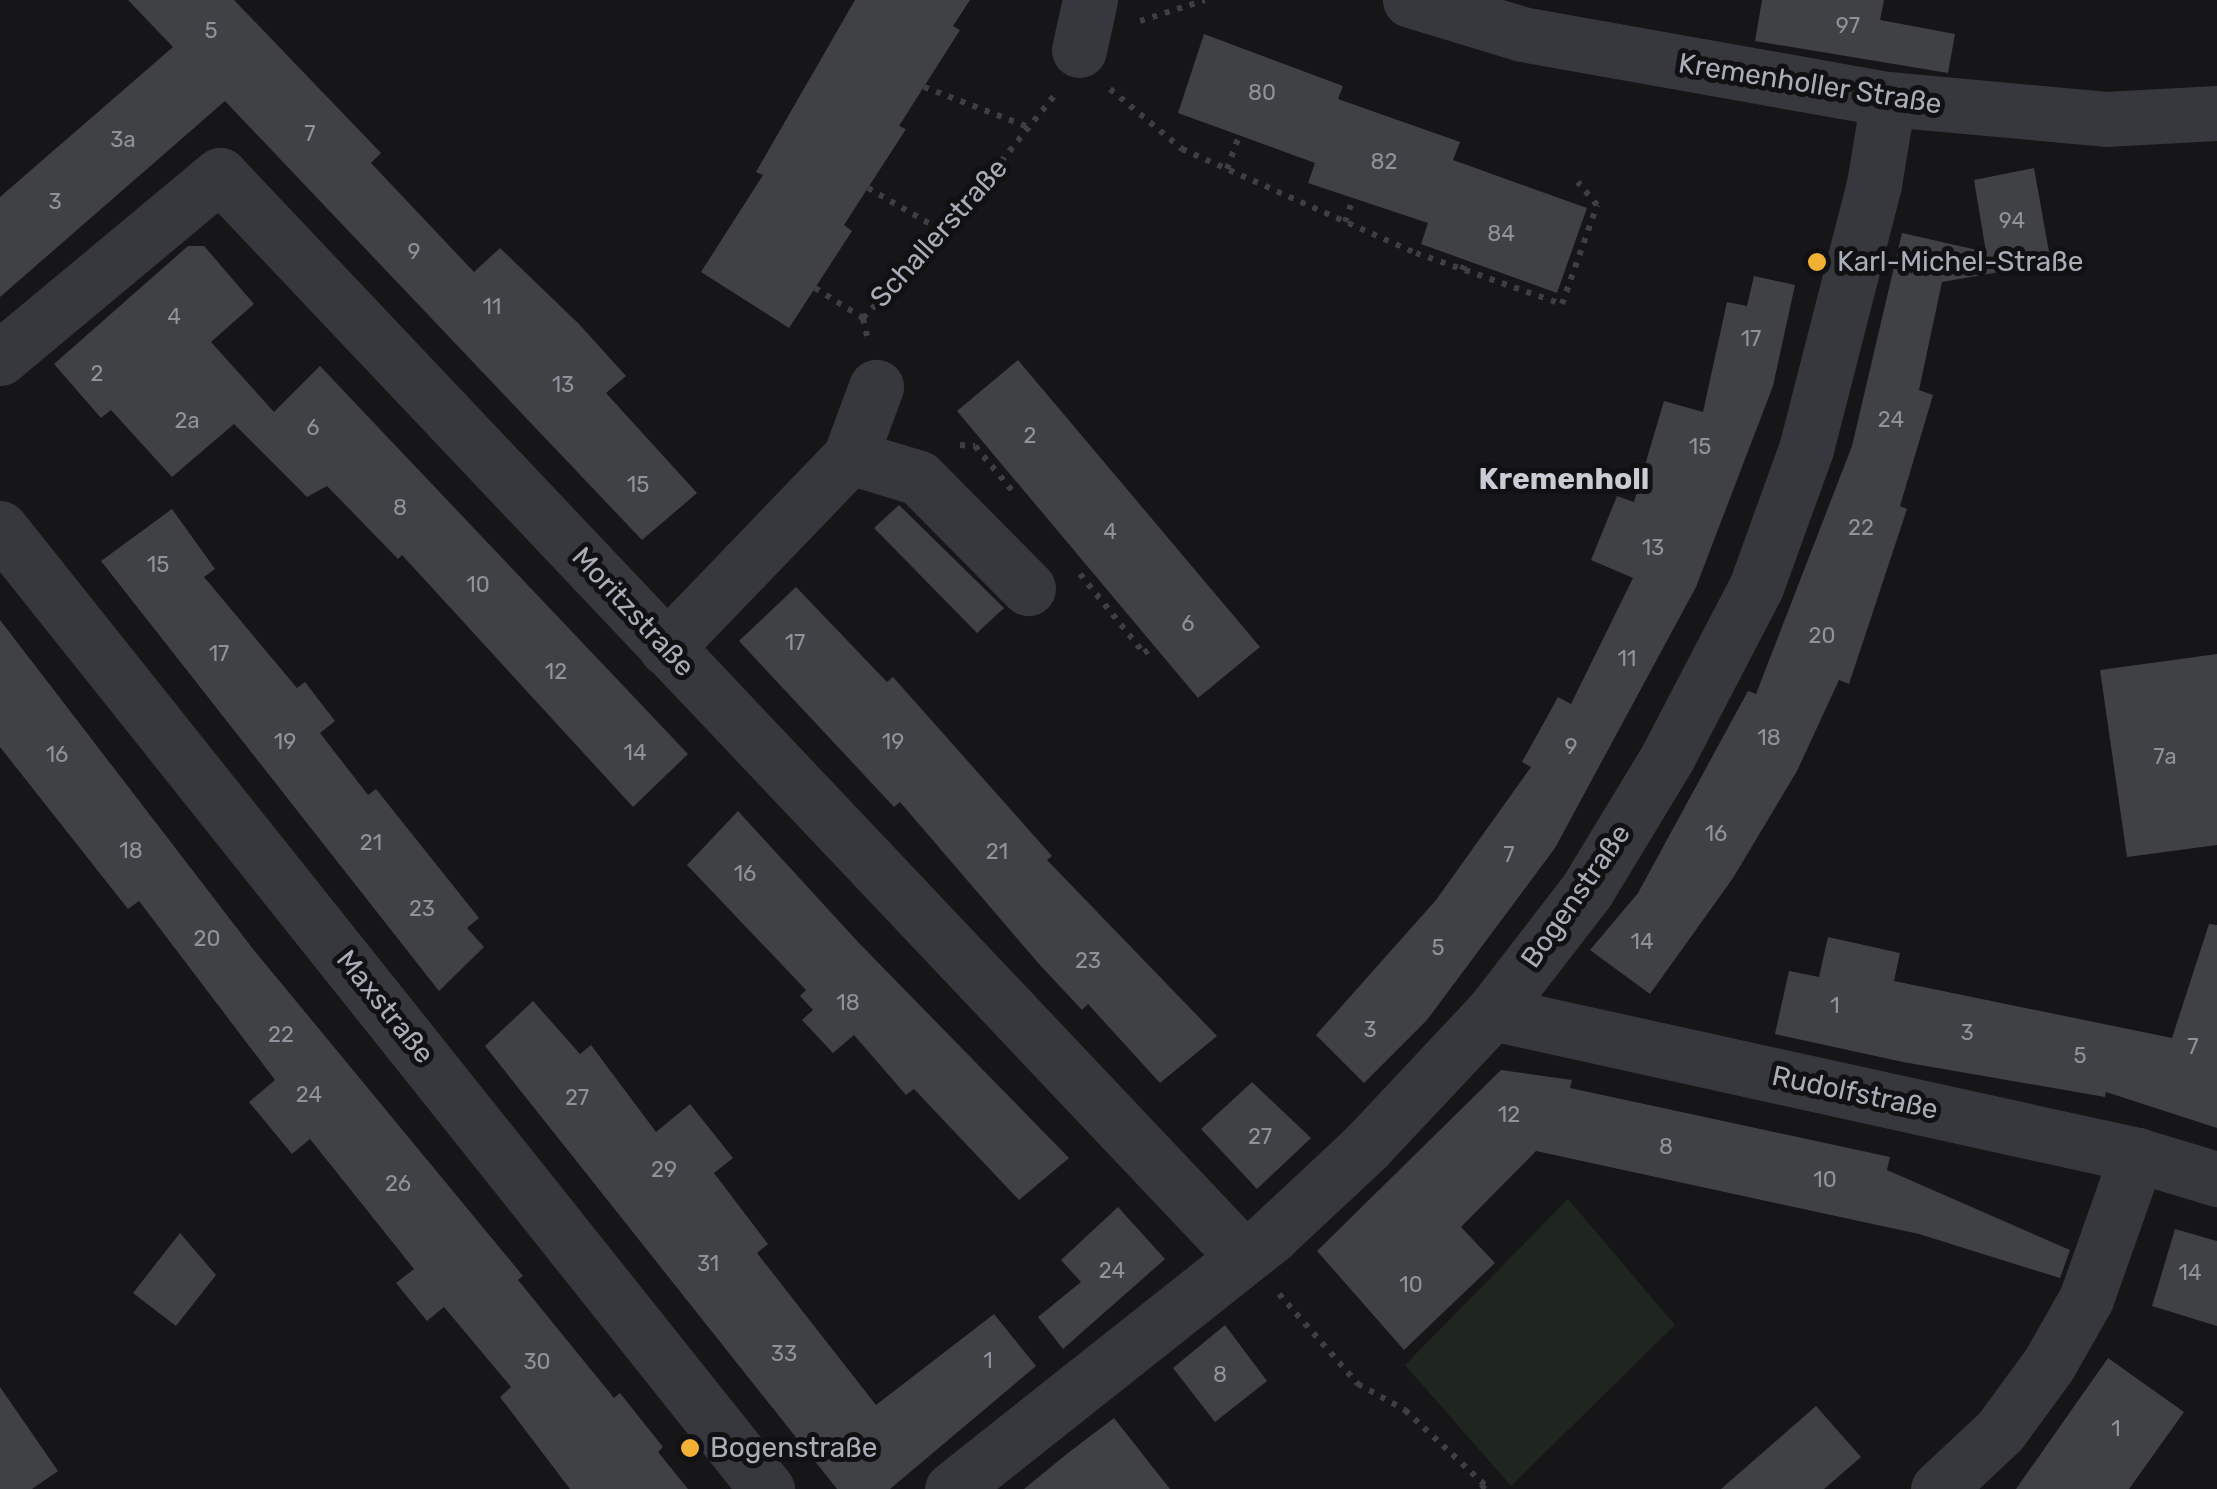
<!DOCTYPE html>
<html>
<head>
<meta charset="utf-8">
<style>
  body { margin:0 }
  #map { position:relative; width:2217px; height:1489px; overflow:hidden; background:#161618; font-family:Rubik,sans-serif }
  div>[style] { position:absolute }
  [style*='--x'] { left:calc(var(--x)*1px); top:calc(var(--y)*1px); width:calc(var(--w)*1px); rotate:calc(var(--a)*1deg) }
  .green>* { inset:0; background:#1e261f }
  .building>* { inset:0; background:#404145 }
  .path>* { height:6px; margin-top:-3px; transform-origin:0; background:repeating-linear-gradient(90deg,#3d3f44 0 5px,transparent 0 13px) }
  .minor>* { height:55px; margin:-27.5px; padding:0 27.5px; transform-origin:27.5px; border-radius:27.5px; background:#37383d }
  .dots>* { width:28px; height:28px; translate:-50% -50%; box-sizing:border-box; border:5px solid #111113; border-radius:50% }
  span { translate:-50% -50%; white-space:nowrap; text-align:center; line-height:1.15; -webkit-text-stroke:10px #111113; paint-order:stroke }
  .number-label { font-size:22px; color:#8e929b }
  .number-label span { -webkit-text-stroke-width:0 }
  .street-label { font-size:28px; color:#a8adb8 }
  .poi-label { font-size:28px; color:#a8adb8 }
  .left { translate:0 -50%; text-align:left }
  .neighbourhood-label { font-size:30px; color:#c9ccd4; font-weight:700 }
</style>
</head>
<body>
<div id="map">
  <div class="green">
    <i style="clip-path:polygon(1568px 1199px,1675px 1325px,1511px 1486px,1405px 1365px)"></i>
  </div>
  <div class="building">
    <i style="clip-path:polygon(128px 0,234px 0,381px 153px,371px 163px,474px 272px,500px 248px,579px 324px,626px 376px,606px 393px,697px 493px,642px 540px,225px 101px,0 297px,0 197px,173px 47px)"></i>
    <i style="clip-path:polygon(855px 0,970px 0,953px 26px,960px 30px,899px 126px,906px 129px,844px 225px,852px 231px,789px 328px,701px 272px,763px 175px,756px 172px)"></i>
    <i style="clip-path:polygon(1762px 0,1884px 0,1880px 20px,1955px 34px,1948px 73px,1755px 41px)"></i>
    <i style="clip-path:polygon(1204px 34px,1343px 86px,1338px 99px,1460px 142px,1453px 160px,1587px 208px,1557px 293px,1421px 244px,1428px 223px,1308px 183px,1315px 163px,1178px 113px)"></i>
    <i style="clip-path:polygon(2034px 168px,2051px 263px,1942px 282px,1919px 390px,1933px 395px,1900px 506px,1907px 509px,1849px 684px,1839px 680px,1797px 771px,1733px 878px,1650px 994px,1590px 950px,1638px 893px,1748px 691px,1756px 694px,1852px 446px,1902px 233px,1986px 252px,1974px 180px)"></i>
    <i style="clip-path:polygon(188px 246px,204px 246px,254px 304px,211px 342px,274px 412px,320px 366px,688px 754px,633px 807px,402px 555px,398px 559px,327px 486px,307px 497px,234px 424px,172px 477px,111px 410px,101px 418px,54px 364px)"></i>
    <i style="clip-path:polygon(1754px 276px,1795px 285px,1773px 386px,1696px 587px,1555px 848px,1427px 1020px,1364px 1083px,1316px 1035px,1436px 900px,1531px 767px,1522px 762px,1558px 697px,1571px 704px,1633px 578px,1591px 560px,1617px 496px,1634px 502px,1664px 401px,1703px 412px,1727px 302px,1747px 306px)"></i>
    <i style="clip-path:polygon(1018px 360px,1260px 647px,1198px 698px,957px 411px)"></i>
    <i style="clip-path:polygon(899px 505px,1004px 608px,977px 633px,874px 528px)"></i>
    <i style="clip-path:polygon(172px 509px,215px 569px,204px 577px,297px 688px,305px 682px,335px 721px,320px 733px,368px 795px,376px 789px,479px 918px,467px 928px,484px 947px,439px 991px,101px 561px)"></i>
    <i style="clip-path:polygon(796px 587px,887px 682px,893px 677px,1052px 856px,1047px 860px,1217px 1036px,1160px 1083px,1088px 1004px,1082px 1010px,1039px 964px,900px 802px,894px 807px,739px 641px)"></i>
    <i style="clip-path:polygon(0 620px,253px 949px,523px 1276px,518px 1280px,614px 1398px,620px 1393px,663px 1447px,658px 1452px,688px 1489px,570px 1489px,500px 1397px,511px 1387px,444px 1307px,427px 1321px,396px 1283px,414px 1269px,310px 1139px,292px 1154px,249px 1102px,275px 1080px,139px 901px,128px 909px,0 747px)"></i>
    <i style="clip-path:polygon(2217px 654px,2217px 845px,2127px 857px,2100px 670px)"></i>
    <i style="clip-path:polygon(738px 811px,858px 942px,1069px 1158px,1019px 1200px,914px 1089px,906px 1095px,854px 1035px,833px 1053px,802px 1020px,813px 1010px,800px 996px,806px 990px,687px 865px)"></i>
    <i style="clip-path:polygon(2209px 924px,2217px 925px,2217px 1128px,2106px 1092px,2105px 1097px,1903px 1062px,1775px 1034px,1789px 971px,1819px 977px,1828px 937px,1900px 953px,1894px 981px,2172px 1038px)"></i>
    <i style="clip-path:polygon(533px 1001px,580px 1054px,591px 1045px,656px 1132px,690px 1104px,733px 1158px,714px 1173px,768px 1244px,757px 1253px,876px 1405px,994px 1314px,1036px 1366px,890px 1489px,837px 1489px,485px 1046px)"></i>
    <i style="clip-path:polygon(1501px 1070px,1572px 1080px,1570px 1088px,1890px 1157px,1887px 1170px,2070px 1250px,2060px 1278px,1919px 1234px,1536px 1151px,1461px 1227px,1495px 1263px,1404px 1350px,1317px 1251px)"></i>
    <i style="clip-path:polygon(1252px 1082px,1311px 1138px,1257px 1189px,1201px 1129px)"></i>
    <i style="clip-path:polygon(1118px 1207px,1165px 1259px,1063px 1349px,1038px 1317px,1081px 1282px,1061px 1260px)"></i>
    <i style="clip-path:polygon(2175px 1229px,2217px 1241px,2217px 1326px,2152px 1306px)"></i>
    <i style="clip-path:polygon(180px 1233px,216px 1275px,176px 1326px,133px 1293px)"></i>
    <i style="clip-path:polygon(1225px 1325px,1267px 1381px,1215px 1422px,1173px 1368px)"></i>
    <i style="clip-path:polygon(2108px 1358px,2184px 1412px,2129px 1489px,2016px 1489px)"></i>
    <i style="clip-path:polygon(0 1387px,58px 1471px,32px 1489px,0 1489px)"></i>
    <i style="clip-path:polygon(1816px 1406px,1861px 1457px,1824px 1489px,1721px 1489px)"></i>
    <i style="clip-path:polygon(1114px 1418px,1170px 1489px,1024px 1489px,1068px 1453px)"></i>
  </div>
  <div class="path">
    <i style="--x:1140;--y:21;--w:68;--a:-17.9"></i>
    <i style="--x:924;--y:87;--w:115;--a:21"></i>
    <i style="--x:1110;--y:89;--w:94;--a:39.8"></i>
    <i style="--x:1182;--y:149;--w:256;--a:24"></i>
    <i style="--x:1416;--y:253;--w:155;--a:19.3"></i>
    <i style="--x:1562;--y:304;--w:105;--a:-70.5"></i>
    <i style="--x:1597;--y:205;--w:30;--a:-130"></i>
    <i style="--x:1227;--y:169;--w:35;--a:-70"></i>
    <i style="--x:868;--y:188;--w:88;--a:30.1"></i>
    <i style="--x:1345;--y:222;--w:24;--a:-71"></i>
    <i style="--x:1462;--y:270;--w:11;--a:-68"></i>
    <i style="--x:815;--y:288;--w:57;--a:32"></i>
    <i style="--x:867;--y:336;--w:18;--a:-103"></i>
    <i style="--x:863;--y:318;--w:118;--a:-46.7"></i>
    <i style="--x:944;--y:232;--w:176;--a:-51"></i>
    <i style="--x:960;--y:445;--w:15;--a:4"></i>
    <i style="--x:975;--y:446;--w:62;--a:50.2"></i>
    <i style="--x:1080;--y:574;--w:102;--a:51"></i>
    <i style="--x:1144;--y:653;--w:12;--a:-35"></i>
    <i style="--x:1279;--y:1294;--w:120;--a:48.7"></i>
    <i style="--x:1358;--y:1384;--w:54;--a:29"></i>
    <i style="--x:1405;--y:1410;--w:110;--a:43.2"></i>
    <i style="--x:1485;--y:1485;--w:6;--a:135"></i>
  </div>
  <div class="minor">
    <i style="--x:1410;--y:0;--w:117;--a:16.9"></i>
    <i style="--x:1522;--y:34;--w:372;--a:10.1"></i>
    <i style="--x:1888;--y:99;--w:219;--a:5.2"></i>
    <i style="--x:2106;--y:119;--w:111;--a:-3.1"></i>
    <i style="--x:1079;--y:50;--w:51;--a:-77.6"></i>
    <i style="--x:0;--y:358;--w:286;--a:-39.8"></i>
    <i style="--x:220;--y:175;--w:1488;--a:46.58"></i>
    <i style="--x:850;--y:457;--w:72;--a:16.9"></i>
    <i style="--x:919;--y:478;--w:155;--a:45.3"></i>
    <i style="--x:0;--y:528;--w:1230;--a:51.41"></i>
    <i style="--x:666;--y:648;--w:265;--a:-46.1"></i>
    <i style="--x:850;--y:457;--w:75;--a:-69.6"></i>
    <i style="--x:1492;--y:1013;--w:660;--a:12.42"></i>
    <i style="--x:2137;--y:1155;--w:84;--a:16.7"></i>
    <i style="--x:952;--y:1489;--w:409;--a:-38.4"></i>
    <i style="--x:1272;--y:1235;--w:129;--a:-43.1"></i>
    <i style="--x:1366;--y:1147;--w:184;--a:-46.8"></i>
    <i style="--x:1492;--y:1013;--w:155;--a:-52.3"></i>
    <i style="--x:1587;--y:890;--w:157;--a:-58.8"></i>
    <i style="--x:1668;--y:756;--w:191;--a:-62.5"></i>
    <i style="--x:1756;--y:587;--w:147;--a:-70.1"></i>
    <i style="--x:1806;--y:449;--w:274;--a:-75.6"></i>
    <i style="--x:1874;--y:184;--w:86;--a:-80.6"></i>
    <i style="--x:1938;--y:1489;--w:85;--a:-43.1"></i>
    <i style="--x:2000;--y:1431;--w:83;--a:-53.8"></i>
    <i style="--x:2049;--y:1364;--w:75;--a:-60.4"></i>
    <i style="--x:2086;--y:1299;--w:153;--a:-70.5"></i>
  </div>
  <div class="dots">
    <i style="left:1817px;top:262px;background:#f2b134"></i>
    <i style="left:690px;top:1448px;background:#f2b134"></i>
  </div>
  <div class="number-label">
    <span style="left:1848px;top:26px">97</span>
    <span style="left:211px;top:31px">5</span>
    <span style="left:1262px;top:93px">80</span>
    <span style="left:310px;top:134px">7</span>
    <span style="left:123px;top:140px">3a</span>
    <span style="left:1384px;top:162px">82</span>
    <span style="left:55px;top:202px">3</span>
    <span style="left:2012px;top:221px">94</span>
    <span style="left:1501px;top:234px">84</span>
    <span style="left:414px;top:252px">9</span>
    <span style="left:492px;top:307px">11</span>
    <span style="left:174px;top:317px">4</span>
    <span style="left:1751px;top:339px">17</span>
    <span style="left:97px;top:374px">2</span>
    <span style="left:563px;top:385px">13</span>
    <span style="left:1891px;top:420px">24</span>
    <span style="left:187px;top:421px">2a</span>
    <span style="left:313px;top:428px">6</span>
    <span style="left:1030px;top:436px">2</span>
    <span style="left:1700px;top:447px">15</span>
    <span style="left:638px;top:485px">15</span>
    <span style="left:400px;top:508px">8</span>
    <span style="left:1861px;top:528px">22</span>
    <span style="left:1110px;top:532px">4</span>
    <span style="left:1653px;top:548px">13</span>
    <span style="left:158px;top:565px">15</span>
    <span style="left:478px;top:585px">10</span>
    <span style="left:1188px;top:624px">6</span>
    <span style="left:1822px;top:636px">20</span>
    <span style="left:795px;top:643px">17</span>
    <span style="left:219px;top:654px">17</span>
    <span style="left:1627px;top:659px">11</span>
    <span style="left:556px;top:672px">12</span>
    <span style="left:1769px;top:738px">18</span>
    <span style="left:285px;top:742px">19</span>
    <span style="left:893px;top:742px">19</span>
    <span style="left:1571px;top:747px">9</span>
    <span style="left:635px;top:753px">14</span>
    <span style="left:57px;top:755px">16</span>
    <span style="left:2165px;top:757px">7a</span>
    <span style="left:1716px;top:834px">16</span>
    <span style="left:371px;top:843px">21</span>
    <span style="left:131px;top:851px">18</span>
    <span style="left:997px;top:852px">21</span>
    <span style="left:1509px;top:855px">7</span>
    <span style="left:745px;top:874px">16</span>
    <span style="left:422px;top:909px">23</span>
    <span style="left:207px;top:939px">20</span>
    <span style="left:1642px;top:942px">14</span>
    <span style="left:1438px;top:948px">5</span>
    <span style="left:1088px;top:961px">23</span>
    <span style="left:848px;top:1003px">18</span>
    <span style="left:1835px;top:1006px">1</span>
    <span style="left:1370px;top:1030px">3</span>
    <span style="left:1967px;top:1033px">3</span>
    <span style="left:281px;top:1035px">22</span>
    <span style="left:2193px;top:1047px">7</span>
    <span style="left:2080px;top:1056px">5</span>
    <span style="left:309px;top:1095px">24</span>
    <span style="left:577px;top:1098px">27</span>
    <span style="left:1509px;top:1115px">12</span>
    <span style="left:1260px;top:1137px">27</span>
    <span style="left:1666px;top:1147px">8</span>
    <span style="left:664px;top:1170px">29</span>
    <span style="left:1825px;top:1180px">10</span>
    <span style="left:398px;top:1184px">26</span>
    <span style="left:708px;top:1264px">31</span>
    <span style="left:1112px;top:1271px">24</span>
    <span style="left:2190px;top:1273px">14</span>
    <span style="left:1411px;top:1285px">10</span>
    <span style="left:784px;top:1354px">33</span>
    <span style="left:988px;top:1361px">1</span>
    <span style="left:537px;top:1362px">30</span>
    <span style="left:1220px;top:1375px">8</span>
    <span style="left:2116px;top:1429px">1</span>
  </div>
  <div class="street-label">
    <span style="left:1810px;top:84px;rotate:9deg">Kremenholler Straße</span>
    <span style="left:939px;top:233px;rotate:-48deg">Schallerstraße</span>
    <span style="left:633px;top:612px;rotate:47deg">Moritzstraße</span>
    <span style="left:1576px;top:896px;rotate:-55deg">Bogenstraße</span>
    <span style="left:385px;top:1007px;rotate:51deg">Maxstraße</span>
    <span style="left:1855px;top:1093px;rotate:12deg">Rudolfstraße</span>
  </div>
  <div class="poi-label">
    <span class="left" style="left:1837px;top:262px">Karl-Michel-Straße</span>
    <span class="left" style="left:710px;top:1448px">Bogenstraße</span>
  </div>
  <div class="neighbourhood-label">
    <span style="left:1564px;top:479px">Kremenholl</span>
  </div>
</div>
</body>
</html>
